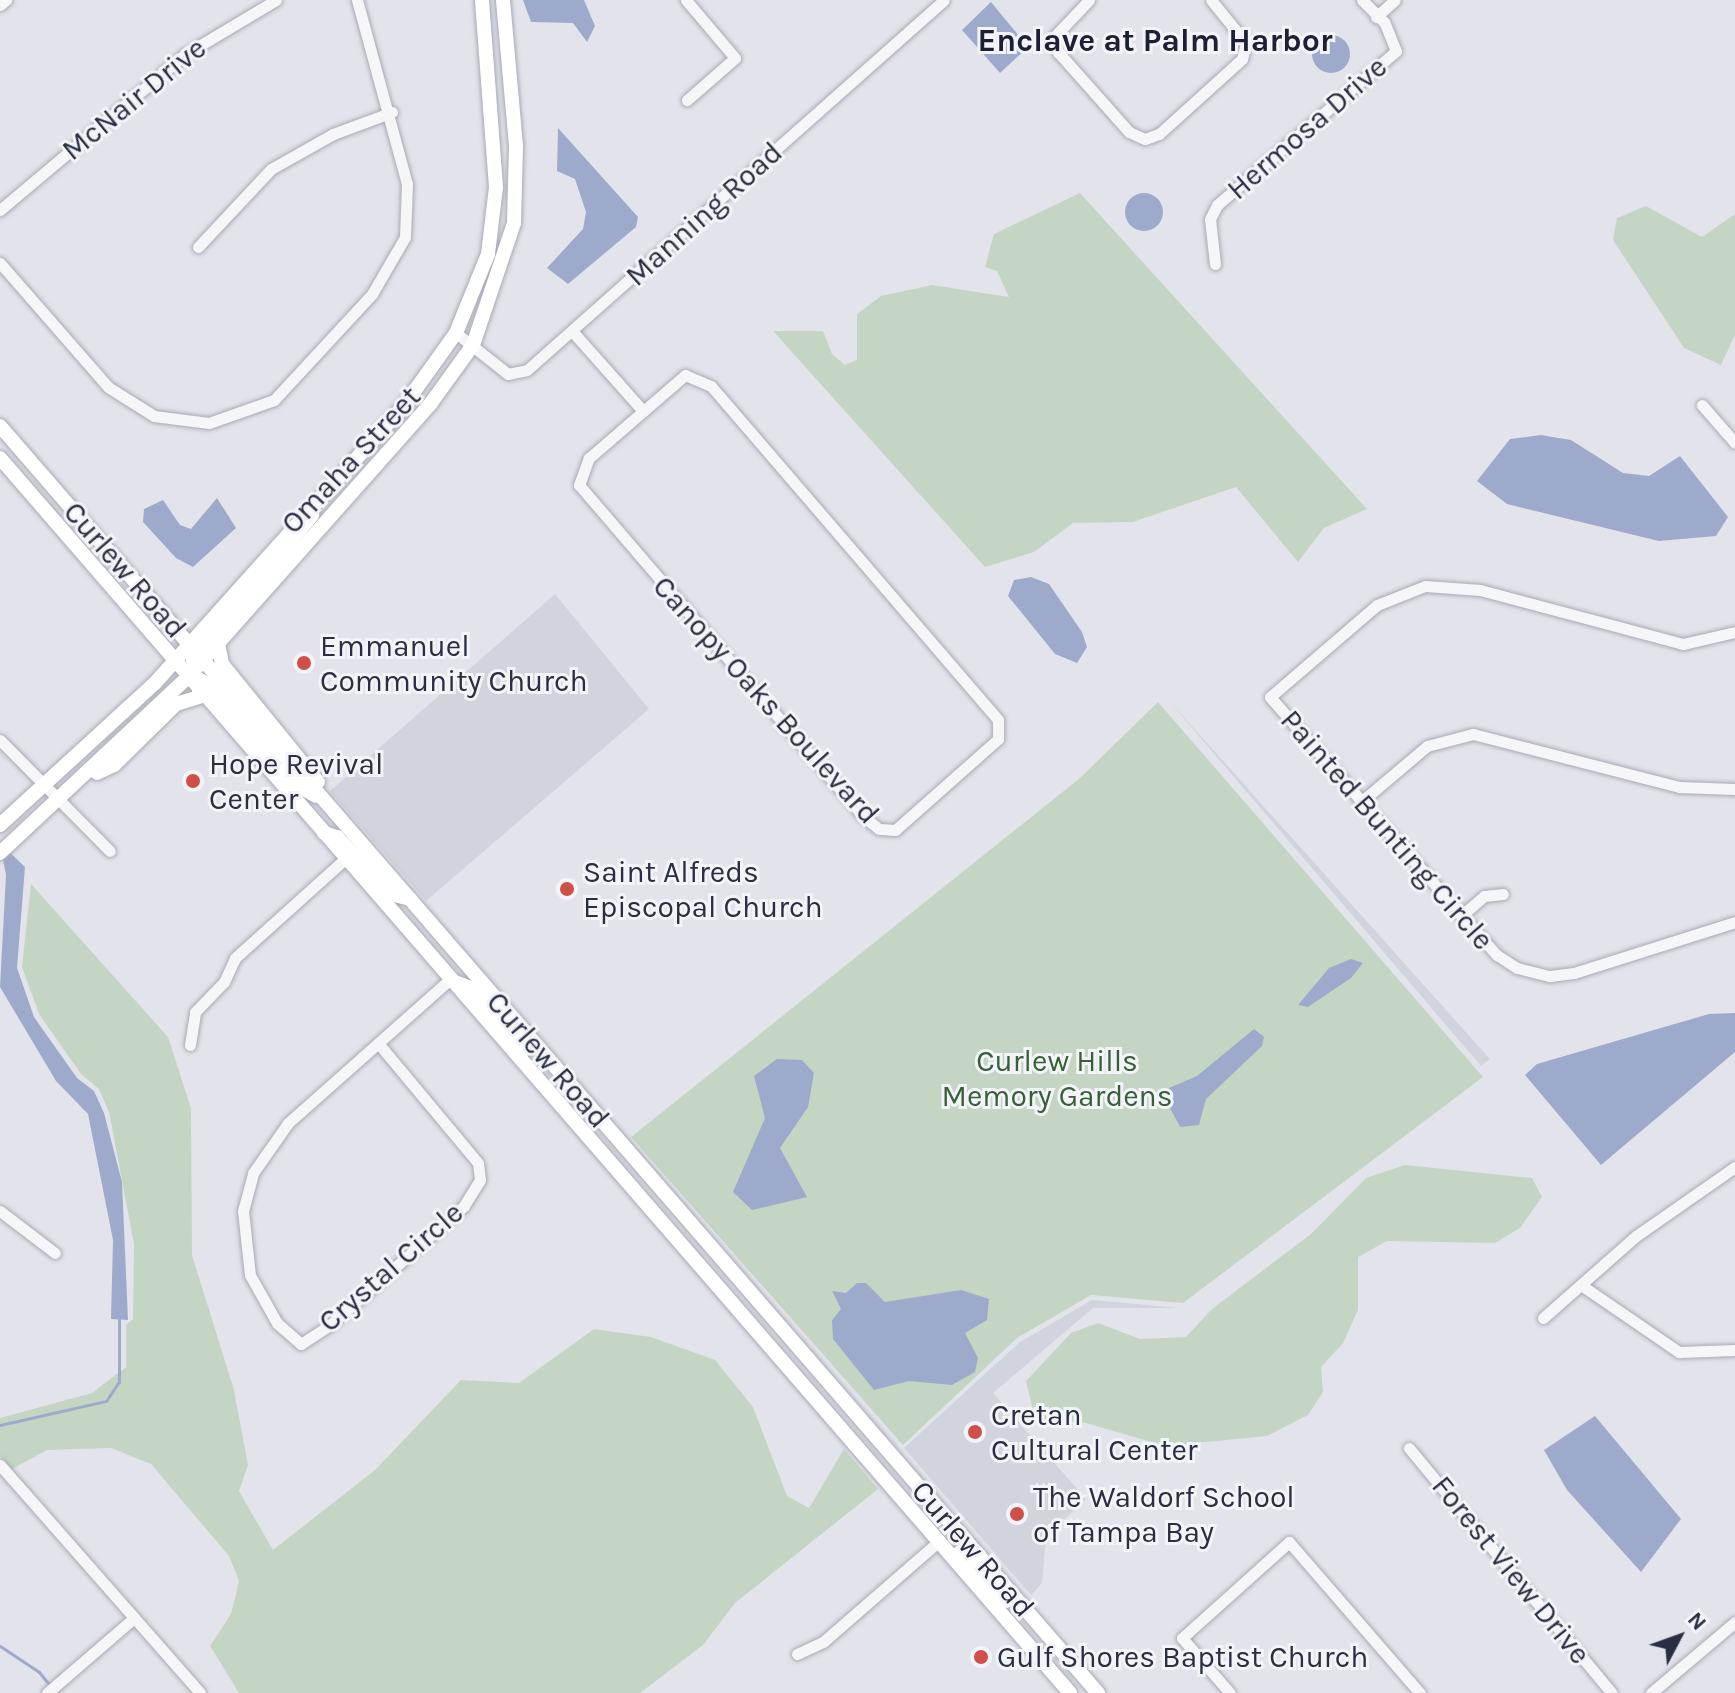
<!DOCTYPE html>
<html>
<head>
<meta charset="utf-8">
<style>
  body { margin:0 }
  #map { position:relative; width:1735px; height:1693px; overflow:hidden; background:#e3e4eb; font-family:Karla,sans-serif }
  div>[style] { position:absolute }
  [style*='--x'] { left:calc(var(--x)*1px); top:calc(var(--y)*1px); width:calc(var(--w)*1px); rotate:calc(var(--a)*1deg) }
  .built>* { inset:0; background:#d1d3dd }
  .green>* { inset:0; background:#c5d5c4 }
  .water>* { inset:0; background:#9eaacb }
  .round { border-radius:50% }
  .stream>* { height:3px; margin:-1.5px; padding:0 1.5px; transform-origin:1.5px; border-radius:1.5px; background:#9eaacb }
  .roads { filter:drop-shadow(0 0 2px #a8aab5) drop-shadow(0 0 2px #a8aab5) }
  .street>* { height:11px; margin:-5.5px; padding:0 5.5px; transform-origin:5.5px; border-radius:5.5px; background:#f6f6f9 }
  .secondary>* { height:14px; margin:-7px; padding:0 7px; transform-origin:7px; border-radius:7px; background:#fff }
  .dots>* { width:22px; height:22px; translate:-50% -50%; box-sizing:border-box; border:4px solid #f2f4f8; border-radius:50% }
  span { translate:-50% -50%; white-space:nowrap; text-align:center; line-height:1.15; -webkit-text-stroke:6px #f2f4f8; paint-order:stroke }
  .street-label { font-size:30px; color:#2a2e43 }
  .poi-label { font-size:30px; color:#2a2e43 }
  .left { translate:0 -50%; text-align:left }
  .park-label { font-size:30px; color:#385f38 }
  .neighbourhood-label { font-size:32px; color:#1c2034; font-weight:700 }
  .north { position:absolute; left:1639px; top:1597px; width:80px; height:80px; -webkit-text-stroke:6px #f2f4f8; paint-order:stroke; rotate:49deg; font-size:22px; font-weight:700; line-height:32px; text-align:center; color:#2a2e43 }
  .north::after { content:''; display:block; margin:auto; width:28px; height:36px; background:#2a2e43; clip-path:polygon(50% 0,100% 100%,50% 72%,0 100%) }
</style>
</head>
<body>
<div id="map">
  <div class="built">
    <i style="clip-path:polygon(555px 594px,649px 709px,426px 901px,330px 791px)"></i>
    <i style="clip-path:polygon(1164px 695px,1490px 1059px,1481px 1066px)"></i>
    <i style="clip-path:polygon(1092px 1300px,1180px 1308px,1093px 1308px,993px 1393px,1086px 1499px,1046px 1537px,1042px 1583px,1031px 1595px,904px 1448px,1020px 1342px)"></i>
  </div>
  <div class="green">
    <i style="clip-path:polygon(1080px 193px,1367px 509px,1324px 528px,1298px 562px,1236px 487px,1133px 522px,1073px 523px,1034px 552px,985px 567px,773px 331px,823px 331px,832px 354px,845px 365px,857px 360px,857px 314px,881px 296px,932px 285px,1009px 297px,997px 271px,985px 267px,994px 234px)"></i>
    <i style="clip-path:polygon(1646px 206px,1702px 237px,1735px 214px,1735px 335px,1721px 365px,1684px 348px,1613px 240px,1617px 218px)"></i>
    <i style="clip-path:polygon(1158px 702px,1483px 1077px,1183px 1303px,1091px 1295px,1017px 1338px,903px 1445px,631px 1137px,1080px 778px)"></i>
    <i style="clip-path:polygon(31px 884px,168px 1037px,191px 1108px,192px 1255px,234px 1390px,248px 1465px,239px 1491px,273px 1550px,375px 1470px,461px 1380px,519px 1383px,594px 1329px,651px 1337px,715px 1360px,753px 1407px,787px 1496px,809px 1508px,844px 1449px,878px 1489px,735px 1603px,703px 1645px,640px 1693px,239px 1693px,210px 1646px,231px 1614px,239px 1581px,229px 1556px,151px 1464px,111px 1448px,47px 1450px,12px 1469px,0 1456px,0 1418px,92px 1393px,126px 1367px,126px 1325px,133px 1319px,134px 1244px,109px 1112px,99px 1089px,81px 1074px,39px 1014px,22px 967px)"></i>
    <i style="clip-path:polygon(1405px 1165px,1532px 1178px,1542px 1197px,1520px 1228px,1495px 1243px,1387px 1241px,1358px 1257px,1358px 1310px,1343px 1343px,1321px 1367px,1323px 1392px,1308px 1415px,1267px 1436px,1165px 1446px,1086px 1423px,1035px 1419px,1026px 1381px,1071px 1333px,1098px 1323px,1140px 1339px,1186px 1337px,1212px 1309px,1311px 1234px,1366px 1178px)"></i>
  </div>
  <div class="water">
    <i style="clip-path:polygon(523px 0,584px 0,595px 26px,587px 42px,573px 23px,531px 22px)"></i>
    <i style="clip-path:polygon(991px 2px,1028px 47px,1000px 73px,962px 30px)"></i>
    <i class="round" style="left:1312px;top:35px;width:38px;height:38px"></i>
    <i style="clip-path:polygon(558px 128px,638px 217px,636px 227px,568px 284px,547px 268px,583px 229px,586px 212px,575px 179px,557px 171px)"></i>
    <i class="round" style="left:1125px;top:193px;width:38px;height:38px"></i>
    <i style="clip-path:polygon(1541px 435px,1571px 440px,1623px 473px,1649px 476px,1680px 456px,1728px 517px,1716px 536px,1659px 541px,1507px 504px,1477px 481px,1510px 439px)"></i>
    <i style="clip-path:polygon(217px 498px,236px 528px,193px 567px,176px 558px,143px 522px,144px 509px,163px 500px,180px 525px,191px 529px)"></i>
    <i style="clip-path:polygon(1031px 577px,1049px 584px,1082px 632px,1087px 647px,1077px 663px,1055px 654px,1008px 596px,1014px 580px)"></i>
    <i style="clip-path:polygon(0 843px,25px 867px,17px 968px,34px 1017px,77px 1078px,94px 1091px,104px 1113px,122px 1182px,128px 1320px,111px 1319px,113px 1240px,88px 1114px,56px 1081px,0 987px,6px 875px)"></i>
    <i style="clip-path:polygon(1351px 959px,1363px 963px,1351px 978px,1308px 1007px,1298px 1005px,1329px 968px)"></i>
    <i style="clip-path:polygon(1735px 1013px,1735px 1052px,1601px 1165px,1525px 1075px,1537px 1064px,1709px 1014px)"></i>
    <i style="clip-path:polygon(1254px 1029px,1264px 1037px,1262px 1046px,1206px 1099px,1199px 1125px,1180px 1127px,1169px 1106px,1169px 1088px,1197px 1076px)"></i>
    <i style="clip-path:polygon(777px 1059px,802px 1060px,814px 1073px,808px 1107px,780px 1148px,807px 1197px,752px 1210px,733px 1192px,765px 1118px,754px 1076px)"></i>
    <i style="clip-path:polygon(857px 1283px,866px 1283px,885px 1302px,961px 1290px,989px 1299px,987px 1320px,965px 1333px,978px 1358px,975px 1372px,952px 1385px,909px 1381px,874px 1390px,833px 1339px,832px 1320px,841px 1309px,832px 1291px,846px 1293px)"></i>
    <i style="clip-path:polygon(1595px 1416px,1681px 1519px,1641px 1572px,1567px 1490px,1544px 1450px)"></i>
  </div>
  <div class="stream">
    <i style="--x:0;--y:1425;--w:109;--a:-12.8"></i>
    <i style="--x:106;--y:1401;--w:23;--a:-56"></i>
    <i style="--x:119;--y:1382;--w:64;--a:-90"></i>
    <i style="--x:0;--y:1646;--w:47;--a:33.7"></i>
    <i style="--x:39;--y:1672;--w:27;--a:51"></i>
  </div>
  <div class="roads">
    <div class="street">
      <i style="--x:686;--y:0;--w:76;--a:49.8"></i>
      <i style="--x:735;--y:58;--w:64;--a:138.8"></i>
      <i style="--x:1089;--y:0;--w:51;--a:133.4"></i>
      <i style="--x:1054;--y:37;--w:16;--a:75"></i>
      <i style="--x:1058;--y:52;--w:107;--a:48.4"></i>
      <i style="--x:1129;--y:132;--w:17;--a:24"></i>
      <i style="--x:1145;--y:139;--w:15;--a:-20"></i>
      <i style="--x:1159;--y:134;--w:112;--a:-42.1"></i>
      <i style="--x:1242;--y:59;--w:16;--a:-76"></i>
      <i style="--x:1246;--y:43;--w:55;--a:-129.1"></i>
      <i style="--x:0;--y:5;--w:8;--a:-40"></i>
      <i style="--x:1376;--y:17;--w:25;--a:-42"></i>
      <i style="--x:0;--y:210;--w:241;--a:-40.1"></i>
      <i style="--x:184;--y:55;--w:107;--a:-30.9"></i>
      <i style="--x:198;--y:247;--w:107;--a:-46.9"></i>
      <i style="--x:271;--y:169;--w:71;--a:-29.4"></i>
      <i style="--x:333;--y:134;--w:63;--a:-20.4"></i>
      <i style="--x:0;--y:263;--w:164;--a:48.9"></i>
      <i style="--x:108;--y:387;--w:54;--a:32.2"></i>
      <i style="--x:154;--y:416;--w:55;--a:7.3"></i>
      <i style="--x:209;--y:423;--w:69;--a:-19.5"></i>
      <i style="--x:274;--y:400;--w:144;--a:-47.2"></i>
      <i style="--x:372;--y:294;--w:66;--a:-59.9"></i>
      <i style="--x:405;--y:237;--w:53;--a:-87.8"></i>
      <i style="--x:407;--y:184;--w:191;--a:-105.2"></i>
      <i style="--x:1215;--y:264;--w:45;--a:-96.3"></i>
      <i style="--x:1210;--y:219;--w:16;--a:-63"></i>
      <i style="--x:1217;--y:205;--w:236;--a:-40.7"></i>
      <i style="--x:1396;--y:51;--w:31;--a:-112"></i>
      <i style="--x:1384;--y:22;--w:31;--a:-135"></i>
      <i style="--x:572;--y:331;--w:107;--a:48.4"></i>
      <i style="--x:456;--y:333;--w:66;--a:38.3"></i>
      <i style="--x:508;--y:374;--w:19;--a:-12"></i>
      <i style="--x:527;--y:370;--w:557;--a:-41.58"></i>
      <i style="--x:685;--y:375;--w:28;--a:23"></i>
      <i style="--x:711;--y:386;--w:440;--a:49.3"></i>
      <i style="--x:998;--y:720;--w:19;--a:90"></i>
      <i style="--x:998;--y:739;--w:137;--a:138.5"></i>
      <i style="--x:895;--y:830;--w:16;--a:-176"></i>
      <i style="--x:879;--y:829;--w:22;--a:-141"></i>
      <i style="--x:862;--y:815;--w:435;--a:-130.6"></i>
      <i style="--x:579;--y:485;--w:29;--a:-70"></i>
      <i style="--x:589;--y:458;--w:127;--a:-40.8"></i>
      <i style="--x:1702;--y:405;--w:50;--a:49"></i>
      <i style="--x:1735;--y:632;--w:53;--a:167"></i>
      <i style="--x:1683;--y:644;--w:210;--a:-165.1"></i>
      <i style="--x:1480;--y:590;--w:55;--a:-175.8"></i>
      <i style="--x:1425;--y:586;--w:52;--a:158.4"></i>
      <i style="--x:1377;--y:605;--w:141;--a:139.3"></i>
      <i style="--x:1270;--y:697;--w:344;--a:48.7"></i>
      <i style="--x:1497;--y:955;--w:24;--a:33"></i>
      <i style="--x:1517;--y:968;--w:34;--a:14"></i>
      <i style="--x:1550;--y:976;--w:24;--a:-7"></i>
      <i style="--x:1574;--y:973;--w:169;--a:-17.6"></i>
      <i style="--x:0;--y:740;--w:156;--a:45.3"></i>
      <i style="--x:1362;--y:801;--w:85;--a:-40.2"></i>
      <i style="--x:1427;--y:746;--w:48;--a:-14.6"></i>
      <i style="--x:1473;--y:734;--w:213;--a:14.4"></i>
      <i style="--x:1679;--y:787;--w:56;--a:2"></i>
      <i style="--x:1461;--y:916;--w:30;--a:-41"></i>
      <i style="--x:1484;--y:896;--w:19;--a:-6"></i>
      <i style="--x:378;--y:1043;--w:156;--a:50.2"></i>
      <i style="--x:478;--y:1163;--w:17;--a:83"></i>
      <i style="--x:480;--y:1180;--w:31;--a:122"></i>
      <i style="--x:464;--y:1206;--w:179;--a:138.4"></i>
      <i style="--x:330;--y:1325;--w:35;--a:147"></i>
      <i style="--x:301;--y:1344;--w:32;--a:-139"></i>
      <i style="--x:277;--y:1323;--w:55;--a:-119.4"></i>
      <i style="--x:250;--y:1275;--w:64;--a:-96.2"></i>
      <i style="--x:243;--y:1211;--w:39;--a:-75"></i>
      <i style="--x:253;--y:1173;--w:61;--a:-55"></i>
      <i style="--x:288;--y:1123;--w:217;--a:-41.6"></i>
      <i style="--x:190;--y:1045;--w:33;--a:-81"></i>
      <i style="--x:195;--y:1012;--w:42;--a:-46"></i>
      <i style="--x:224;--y:982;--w:26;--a:-65"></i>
      <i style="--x:235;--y:958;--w:147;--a:-42"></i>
      <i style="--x:0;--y:1211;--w:69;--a:37.4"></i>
      <i style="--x:1581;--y:1285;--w:119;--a:34.4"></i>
      <i style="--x:1679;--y:1352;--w:56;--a:-2"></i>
      <i style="--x:1543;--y:1318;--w:124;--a:-41.4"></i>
      <i style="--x:1636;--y:1236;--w:121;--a:-34.9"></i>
      <i style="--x:1409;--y:1448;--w:318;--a:50.4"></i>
      <i style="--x:0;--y:1465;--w:303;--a:48.7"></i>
      <i style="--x:797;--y:1654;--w:29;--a:-25"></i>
      <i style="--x:823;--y:1642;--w:154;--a:-41"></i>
      <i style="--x:47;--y:1693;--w:115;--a:-40.8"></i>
      <i style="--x:1230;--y:1693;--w:73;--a:-131.1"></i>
      <i style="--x:1182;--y:1638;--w:144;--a:-41.9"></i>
      <i style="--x:1289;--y:1542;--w:200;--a:49.1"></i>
      <i style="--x:1651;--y:1693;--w:110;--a:-40.2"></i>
    </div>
    <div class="secondary">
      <i style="--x:0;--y:426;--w:1677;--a:49.09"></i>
      <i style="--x:0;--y:458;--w:1634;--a:49.09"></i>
      <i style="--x:213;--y:644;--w:5;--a:-11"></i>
      <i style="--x:218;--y:643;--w:21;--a:79"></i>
      <i style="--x:222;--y:664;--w:152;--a:50.9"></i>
      <i style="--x:193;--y:660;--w:188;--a:-50.6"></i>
      <i style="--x:186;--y:672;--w:31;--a:29"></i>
      <i style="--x:213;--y:687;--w:133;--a:49"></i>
      <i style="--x:300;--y:787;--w:18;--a:29"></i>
      <i style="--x:97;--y:773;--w:19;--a:-25"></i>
      <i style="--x:114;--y:765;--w:87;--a:-44.5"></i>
      <i style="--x:176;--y:704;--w:27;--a:-17"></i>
      <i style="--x:202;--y:696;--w:6;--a:-121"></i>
      <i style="--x:0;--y:825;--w:210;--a:-42.5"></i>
      <i style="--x:155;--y:683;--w:371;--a:-48.1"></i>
      <i style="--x:403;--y:407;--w:91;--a:-54.4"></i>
      <i style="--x:456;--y:333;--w:85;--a:-67.9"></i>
      <i style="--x:488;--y:254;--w:67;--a:-83.2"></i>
      <i style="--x:496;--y:187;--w:188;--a:-94.3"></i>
      <i style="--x:324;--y:833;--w:14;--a:17"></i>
      <i style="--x:337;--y:837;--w:78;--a:47.1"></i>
      <i style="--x:390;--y:894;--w:21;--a:14"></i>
      <i style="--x:0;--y:853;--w:258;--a:-43.1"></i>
      <i style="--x:188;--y:677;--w:366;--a:-48.4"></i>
      <i style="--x:431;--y:403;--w:72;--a:-54.1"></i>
      <i style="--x:473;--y:345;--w:129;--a:-71.4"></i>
      <i style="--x:514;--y:223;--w:77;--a:-88.5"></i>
      <i style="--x:516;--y:146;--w:147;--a:-95.1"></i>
      <i style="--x:455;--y:982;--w:17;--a:21"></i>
      <i style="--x:471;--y:988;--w:82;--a:48"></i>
      <i style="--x:960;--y:1552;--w:67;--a:46.8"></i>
    </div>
  </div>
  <div class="dots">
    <i style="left:304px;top:663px;background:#cf5049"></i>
    <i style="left:193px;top:781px;background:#cf5049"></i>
    <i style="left:567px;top:889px;background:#cf5049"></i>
    <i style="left:975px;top:1432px;background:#cf5049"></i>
    <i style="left:1017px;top:1514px;background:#cf5049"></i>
    <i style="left:981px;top:1657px;background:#cf5049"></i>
  </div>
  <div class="street-label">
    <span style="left:134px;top:99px;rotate:-39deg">McNair Drive</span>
    <span style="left:1307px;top:128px;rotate:-41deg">Hermosa Drive</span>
    <span style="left:704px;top:214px;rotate:-42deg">Manning Road</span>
    <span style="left:351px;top:460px;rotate:-47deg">Omaha Street</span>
    <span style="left:125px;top:570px;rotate:49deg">Curlew Road</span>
    <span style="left:766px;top:700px;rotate:48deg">Canopy Oaks Boulevard</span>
    <span style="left:1387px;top:830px;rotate:49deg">Painted Bunting Circle</span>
    <span style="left:548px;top:1060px;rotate:49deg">Curlew Road</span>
    <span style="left:391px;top:1267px;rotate:-41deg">Crystal Circle</span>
    <span style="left:973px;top:1549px;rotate:49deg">Curlew Road</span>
    <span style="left:1511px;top:1570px;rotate:51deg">Forest View Drive</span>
  </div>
  <div class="poi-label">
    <span class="left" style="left:320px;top:663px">Emmanuel<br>Community Church</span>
    <span class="left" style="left:209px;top:781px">Hope Revival<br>Center</span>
    <span class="left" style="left:583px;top:889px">Saint Alfreds<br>Episcopal Church</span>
    <span class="left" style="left:991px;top:1432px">Cretan<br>Cultural Center</span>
    <span class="left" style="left:1033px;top:1514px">The Waldorf School<br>of Tampa Bay</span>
    <span class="left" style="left:997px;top:1657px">Gulf Shores Baptist Church</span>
  </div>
  <div class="park-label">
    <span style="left:1057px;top:1078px">Curlew Hills<br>Memory Gardens</span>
  </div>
  <div class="neighbourhood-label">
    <span style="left:1155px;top:41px">Enclave at Palm Harbor</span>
  </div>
  <div class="north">N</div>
</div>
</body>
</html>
